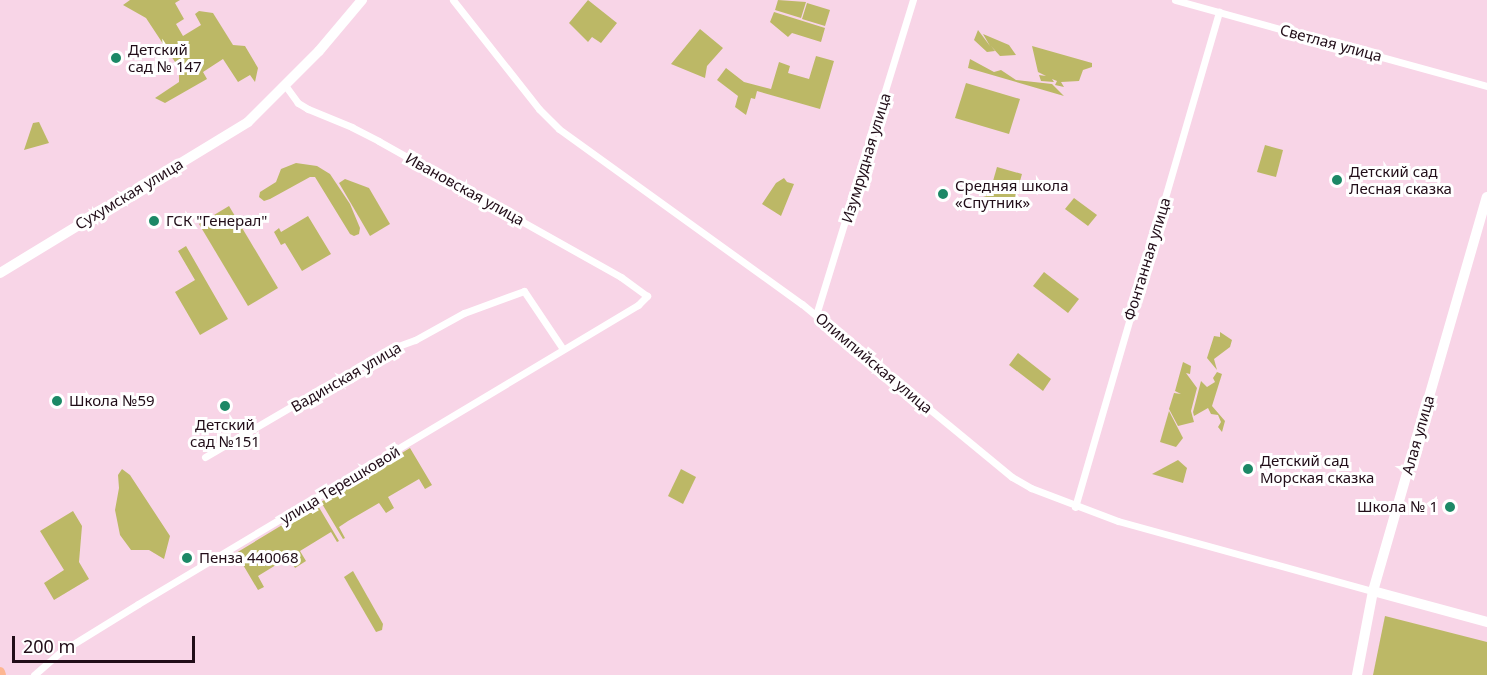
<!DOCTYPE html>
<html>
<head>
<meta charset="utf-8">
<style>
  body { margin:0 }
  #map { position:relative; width:1487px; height:675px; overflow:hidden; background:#f8d5e7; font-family:"Noto Sans",sans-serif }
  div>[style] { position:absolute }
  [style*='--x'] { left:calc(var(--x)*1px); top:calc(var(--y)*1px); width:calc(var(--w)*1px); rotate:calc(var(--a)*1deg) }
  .green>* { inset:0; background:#bcb866 }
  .street>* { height:7px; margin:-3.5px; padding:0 3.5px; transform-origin:3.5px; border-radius:3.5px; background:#fff }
  .secondary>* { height:10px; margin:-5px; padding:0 5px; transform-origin:5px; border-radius:5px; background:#fff }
  .primary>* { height:10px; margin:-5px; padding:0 5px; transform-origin:5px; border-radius:5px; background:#fdb692 }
  .dots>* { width:16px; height:16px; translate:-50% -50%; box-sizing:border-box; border:3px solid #fff; border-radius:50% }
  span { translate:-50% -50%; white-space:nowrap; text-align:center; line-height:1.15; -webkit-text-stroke:6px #fff; paint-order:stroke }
  .street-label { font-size:15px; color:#210d18 }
  .poi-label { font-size:15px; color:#210d18 }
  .left { translate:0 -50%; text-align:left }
  .right { translate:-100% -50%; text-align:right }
  .scale { position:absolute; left:12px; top:636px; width:183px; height:27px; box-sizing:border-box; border:3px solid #210d18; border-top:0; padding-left:8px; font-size:18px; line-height:21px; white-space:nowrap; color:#210d18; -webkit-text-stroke:4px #fff; paint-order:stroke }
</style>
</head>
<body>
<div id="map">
  <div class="green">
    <i style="clip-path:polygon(130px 0,180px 0,175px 3px,184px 19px,176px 24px,183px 36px,201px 25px,195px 14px,199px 11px,213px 13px,233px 45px,245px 46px,258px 68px,255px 82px,250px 75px,238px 82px,223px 59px,203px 72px,207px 79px,165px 103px,155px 98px,179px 82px,179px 68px,146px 18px,123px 5px)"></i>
    <i style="clip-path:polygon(588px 0,617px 23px,601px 43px,592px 37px,588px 42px,569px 23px)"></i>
    <i style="clip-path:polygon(778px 0,806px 2px,801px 18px,775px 10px)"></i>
    <i style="clip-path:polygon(807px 3px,830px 10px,825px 26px,802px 19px)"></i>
    <i style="clip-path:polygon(774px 12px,825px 28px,821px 42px,792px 33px,788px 37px,770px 22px)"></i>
    <i style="clip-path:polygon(700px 29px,723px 48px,707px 66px,705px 78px,671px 64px)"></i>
    <i style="clip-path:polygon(978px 30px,990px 46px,983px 34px,1009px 45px,1016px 55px,1000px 56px,991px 46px,995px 51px,987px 52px,974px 40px)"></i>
    <i style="clip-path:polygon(1032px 46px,1092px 63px,1092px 67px,1083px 70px,1079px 81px,1061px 82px,1064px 87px,1055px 85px,1057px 81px,1052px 79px,1054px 82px,1041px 81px,1039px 75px,1046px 76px,1038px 72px)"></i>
    <i style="clip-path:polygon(816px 56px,834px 61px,820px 109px,757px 91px,755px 99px,751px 98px,746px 115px,735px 107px,738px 96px,717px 80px,726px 68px,744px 82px,771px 89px,779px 62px,790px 66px,788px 73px,809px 79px)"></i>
    <i style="clip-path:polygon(970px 59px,994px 72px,1001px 70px,1016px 80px,1052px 84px,1064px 96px,968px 68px)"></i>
    <i style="clip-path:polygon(966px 83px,1020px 99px,1009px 134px,955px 118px)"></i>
    <i style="clip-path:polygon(39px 122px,49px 143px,24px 150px,33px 123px)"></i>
    <i style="clip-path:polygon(1265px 145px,1283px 150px,1276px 177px,1257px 172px)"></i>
    <i style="clip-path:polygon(296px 163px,317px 166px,330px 174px,350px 204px,360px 228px,359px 234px,354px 236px,350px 234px,315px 177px,310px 177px,270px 199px,264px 201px,259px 197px,260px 192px,276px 182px,281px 169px)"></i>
    <i style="clip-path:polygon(997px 167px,1022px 174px,1018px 188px,993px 181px)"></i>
    <i style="clip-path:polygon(784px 178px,787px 182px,794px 184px,781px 216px,762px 204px,776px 183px)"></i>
    <i style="clip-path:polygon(345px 179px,369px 188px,390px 224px,370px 236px,339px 183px)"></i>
    <i style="clip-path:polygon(987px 181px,1017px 190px,1013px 205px,983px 196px)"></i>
    <i style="clip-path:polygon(1074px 198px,1097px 215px,1088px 226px,1065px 209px)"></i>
    <i style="clip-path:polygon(229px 206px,278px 288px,248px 306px,199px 224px)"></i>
    <i style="clip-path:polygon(308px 216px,331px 254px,302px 271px,285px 243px,281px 245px,274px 232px,279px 228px,281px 232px)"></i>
    <i style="clip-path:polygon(186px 246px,228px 319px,200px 335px,175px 292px,195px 280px,178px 251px)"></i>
    <i style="clip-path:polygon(1044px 272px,1079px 299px,1068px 313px,1033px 286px)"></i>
    <i style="clip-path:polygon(1220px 332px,1232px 340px,1230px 347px,1214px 359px,1217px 370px,1207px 358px,1214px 336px,1220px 337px)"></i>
    <i style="clip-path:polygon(1018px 353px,1051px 379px,1043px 391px,1009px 365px)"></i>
    <i style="clip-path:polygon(1183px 362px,1191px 366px,1190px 374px,1186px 373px,1197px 388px,1191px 411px,1194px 422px,1178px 426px,1169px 409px,1174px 393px,1181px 394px,1175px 391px)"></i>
    <i style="clip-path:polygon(1217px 372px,1222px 374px,1212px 406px,1225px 421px,1222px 432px,1218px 427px,1221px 422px,1218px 415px,1211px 414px,1208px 408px,1194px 416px,1193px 412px,1201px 381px,1207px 387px,1215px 382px,1213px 378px)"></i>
    <i style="clip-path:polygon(1169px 411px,1183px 438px,1176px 447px,1160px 442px)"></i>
    <i style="clip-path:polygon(410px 448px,432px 485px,425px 489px,419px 479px,388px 497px,394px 508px,386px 513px,379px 503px,348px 521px,339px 527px,345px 538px,343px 539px,321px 502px)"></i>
    <i style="clip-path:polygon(1178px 460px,1187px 468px,1183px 483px,1152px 474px)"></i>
    <i style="clip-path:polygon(122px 469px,130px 475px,170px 536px,164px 559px,149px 550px,131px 550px,120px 535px,115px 510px,119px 488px,118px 475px)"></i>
    <i style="clip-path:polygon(681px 469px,696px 477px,683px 504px,668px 496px)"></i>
    <i style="clip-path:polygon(317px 504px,339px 541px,337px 542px,331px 532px,300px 551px,306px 561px,295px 568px,289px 557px,258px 576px,264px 587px,258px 590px,236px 553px)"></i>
    <i style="clip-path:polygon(73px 511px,82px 526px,79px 562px,89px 579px,54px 600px,44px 583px,64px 570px,40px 531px)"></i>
    <i style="clip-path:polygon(353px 571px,383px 624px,382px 630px,376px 632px,344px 577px)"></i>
    <i style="clip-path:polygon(1385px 616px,1487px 642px,1487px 675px,1373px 675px)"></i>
  </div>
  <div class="street">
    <i style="--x:453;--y:0;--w:139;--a:51.7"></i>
    <i style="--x:539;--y:109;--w:28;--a:45"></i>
    <i style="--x:559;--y:129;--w:299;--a:35.8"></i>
    <i style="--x:802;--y:304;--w:272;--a:39.5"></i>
    <i style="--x:1012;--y:477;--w:22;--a:30"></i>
    <i style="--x:1031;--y:488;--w:93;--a:20.8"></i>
    <i style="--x:1118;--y:521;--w:264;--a:15.4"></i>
    <i style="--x:1175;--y:0;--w:324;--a:15.4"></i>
    <i style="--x:816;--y:315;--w:330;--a:-72.9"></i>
    <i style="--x:205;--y:457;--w:214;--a:-30.3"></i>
    <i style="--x:390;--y:349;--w:27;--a:-20"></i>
    <i style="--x:415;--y:340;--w:56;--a:-28.9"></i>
    <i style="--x:464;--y:313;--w:64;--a:-20.1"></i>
    <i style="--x:524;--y:291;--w:70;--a:56.1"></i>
    <i style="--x:1075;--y:507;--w:516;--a:-73.78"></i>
    <i style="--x:34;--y:675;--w:37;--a:-41"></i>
    <i style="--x:62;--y:651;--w:89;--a:-31.7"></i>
    <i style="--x:138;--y:604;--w:583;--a:-30.88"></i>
    <i style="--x:638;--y:305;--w:13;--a:-45"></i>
    <i style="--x:647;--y:296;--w:32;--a:-144"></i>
    <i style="--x:621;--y:277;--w:278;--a:-150.7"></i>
    <i style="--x:379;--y:141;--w:30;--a:-153"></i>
    <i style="--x:352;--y:127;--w:48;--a:-157.8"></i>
    <i style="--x:308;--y:109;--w:12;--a:-149"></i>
    <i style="--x:298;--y:103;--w:22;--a:-126"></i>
  </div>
  <div class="secondary">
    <i style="--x:0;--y:273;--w:290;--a:-31.3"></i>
    <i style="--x:248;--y:122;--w:100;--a:-45"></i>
    <i style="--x:319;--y:51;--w:67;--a:-49.9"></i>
    <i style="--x:1373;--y:591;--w:118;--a:15.2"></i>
    <i style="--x:1357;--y:675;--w:86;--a:-79.2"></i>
    <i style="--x:1373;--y:591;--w:410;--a:-73.9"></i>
  </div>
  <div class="primary">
    <i style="--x:0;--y:672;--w:3;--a:72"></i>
  </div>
  <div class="dots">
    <i style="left:116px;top:58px;background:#1c8866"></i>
    <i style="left:1337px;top:180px;background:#1c8866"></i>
    <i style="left:943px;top:194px;background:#1c8866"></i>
    <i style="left:154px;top:221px;background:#1c8866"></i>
    <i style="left:57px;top:401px;background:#1c8866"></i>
    <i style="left:225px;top:406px;background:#1c8866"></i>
    <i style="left:1248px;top:469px;background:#1c8866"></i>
    <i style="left:1450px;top:507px;background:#1c8866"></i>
    <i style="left:187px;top:558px;background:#1c8866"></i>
  </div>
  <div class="street-label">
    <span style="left:1331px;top:43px;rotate:15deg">Светлая улица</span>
    <span style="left:866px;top:158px;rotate:-73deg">Изумрудная улица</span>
    <span style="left:465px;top:189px;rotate:29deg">Ивановская улица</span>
    <span style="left:129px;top:194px;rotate:-31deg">Сухумская улица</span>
    <span style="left:1147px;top:259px;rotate:-73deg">Фонтанная улица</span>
    <span style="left:874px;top:363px;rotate:40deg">Олимпийская улица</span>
    <span style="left:346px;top:377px;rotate:-30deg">Вадинская улица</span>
    <span style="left:1418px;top:435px;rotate:-74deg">Алая улица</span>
    <span style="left:340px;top:485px;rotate:-31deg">улица Терешковой</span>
  </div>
  <div class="poi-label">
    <span class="left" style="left:128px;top:58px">Детский<br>сад № 147</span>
    <span class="left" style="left:1349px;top:180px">Детский сад<br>Лесная сказка</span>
    <span class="left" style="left:955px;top:194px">Средняя школа<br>«Спутник»</span>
    <span class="left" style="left:166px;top:221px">ГСК "Генерал"</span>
    <span class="left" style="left:69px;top:401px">Школа №59</span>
    <span style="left:225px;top:433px">Детский<br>сад №151</span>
    <span class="left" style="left:1260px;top:469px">Детский сад<br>Морская сказка</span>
    <span class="right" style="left:1438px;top:507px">Школа № 1</span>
    <span class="left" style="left:199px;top:558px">Пенза 440068</span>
  </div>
  <div class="scale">200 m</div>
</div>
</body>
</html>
